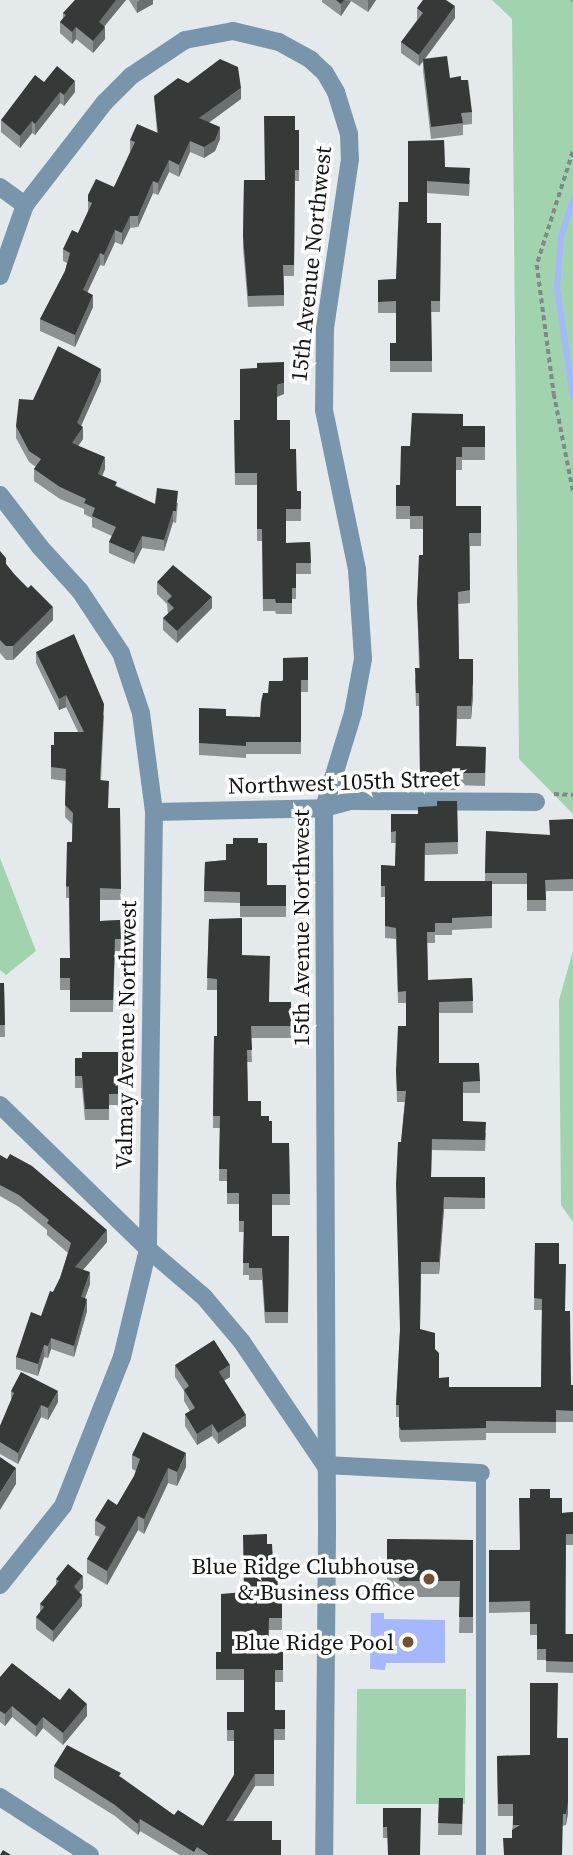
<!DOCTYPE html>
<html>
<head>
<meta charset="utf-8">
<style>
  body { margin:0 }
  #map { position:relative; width:573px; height:1855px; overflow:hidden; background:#e4eaec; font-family:"Source Serif 4",serif }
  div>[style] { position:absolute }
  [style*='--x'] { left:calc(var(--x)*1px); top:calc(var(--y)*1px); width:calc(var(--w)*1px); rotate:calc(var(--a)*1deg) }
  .green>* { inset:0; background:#a1d3ae }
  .water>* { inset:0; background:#a5b7fd }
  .stream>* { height:6px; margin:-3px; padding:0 3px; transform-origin:3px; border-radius:3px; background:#a5b7fd }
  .path>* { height:3.5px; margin-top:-1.75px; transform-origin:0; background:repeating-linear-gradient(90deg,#828788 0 5px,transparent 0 8.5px) }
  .lane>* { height:10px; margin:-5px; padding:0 5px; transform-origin:5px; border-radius:5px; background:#7995ab }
  .street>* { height:18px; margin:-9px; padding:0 9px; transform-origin:9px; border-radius:9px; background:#7995ab }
  .wall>* { inset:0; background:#8c9292 }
  .shaded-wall>* { inset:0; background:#6a6f6f }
  .building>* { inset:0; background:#353a39 }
  .dots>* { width:19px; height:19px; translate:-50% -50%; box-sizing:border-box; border:4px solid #fff; border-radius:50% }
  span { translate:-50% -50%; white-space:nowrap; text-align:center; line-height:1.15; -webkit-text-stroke:7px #fff; paint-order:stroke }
  .street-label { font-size:23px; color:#121415 }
  .poi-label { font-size:23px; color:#121415 }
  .right { translate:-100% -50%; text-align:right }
</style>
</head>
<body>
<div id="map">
  <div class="green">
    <i style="clip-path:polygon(492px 0,573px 0,573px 814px,519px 759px,512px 19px)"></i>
    <i style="clip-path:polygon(0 858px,36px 951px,6px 975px,0 970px)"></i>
    <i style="clip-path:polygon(573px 951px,573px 1222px,561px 1205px,559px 1000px)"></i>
    <i style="clip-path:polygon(357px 1689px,466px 1689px,465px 1804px,356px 1804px)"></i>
  </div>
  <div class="water">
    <i style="clip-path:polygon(371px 1613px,384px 1613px,384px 1619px,445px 1620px,445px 1663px,386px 1663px,385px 1670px,370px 1669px)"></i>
  </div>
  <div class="stream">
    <i style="--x:573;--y:200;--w:38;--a:108"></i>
    <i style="--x:561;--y:236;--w:52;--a:94.4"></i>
    <i style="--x:557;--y:288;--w:109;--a:81.6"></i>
  </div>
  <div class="path">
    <i style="--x:572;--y:0;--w:1;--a:45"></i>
    <i style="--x:573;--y:152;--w:119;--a:107.7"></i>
    <i style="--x:537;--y:265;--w:130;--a:82.5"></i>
    <i style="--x:554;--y:394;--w:99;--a:78.9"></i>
    <i style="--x:554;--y:794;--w:19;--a:3"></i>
  </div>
  <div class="lane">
    <i style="--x:481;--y:1473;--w:382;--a:90"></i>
  </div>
  <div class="street">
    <i style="--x:0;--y:187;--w:31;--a:36"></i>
    <i style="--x:0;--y:276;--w:75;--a:-70.6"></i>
    <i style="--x:25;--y:205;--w:130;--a:-52.2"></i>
    <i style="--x:105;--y:102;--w:37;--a:-45"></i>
    <i style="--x:131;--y:76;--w:65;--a:-33.7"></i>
    <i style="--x:185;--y:40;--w:49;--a:-10.6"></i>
    <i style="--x:233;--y:31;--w:47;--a:13.4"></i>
    <i style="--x:279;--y:42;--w:37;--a:29"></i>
    <i style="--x:311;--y:60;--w:19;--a:43"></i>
    <i style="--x:325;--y:73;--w:22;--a:60"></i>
    <i style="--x:336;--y:92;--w:44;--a:72.8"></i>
    <i style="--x:349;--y:134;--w:25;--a:88"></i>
    <i style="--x:350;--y:159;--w:172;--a:98.4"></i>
    <i style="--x:325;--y:329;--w:81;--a:90.7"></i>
    <i style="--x:324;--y:410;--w:163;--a:78.3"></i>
    <i style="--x:357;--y:570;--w:89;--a:86.1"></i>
    <i style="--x:363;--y:659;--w:55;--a:100.5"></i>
    <i style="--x:353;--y:713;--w:99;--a:107"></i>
    <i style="--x:324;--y:808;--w:724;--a:89.76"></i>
    <i style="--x:327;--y:1532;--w:323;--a:90.5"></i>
    <i style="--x:0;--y:495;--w:66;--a:52.4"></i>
    <i style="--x:40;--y:547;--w:59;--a:47.7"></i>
    <i style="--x:80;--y:591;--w:74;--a:56.5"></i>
    <i style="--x:121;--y:653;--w:63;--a:71.6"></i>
    <i style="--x:141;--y:713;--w:100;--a:82.5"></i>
    <i style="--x:154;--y:812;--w:437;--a:90.8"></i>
    <i style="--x:148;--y:1249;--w:111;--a:103.5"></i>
    <i style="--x:122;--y:1357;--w:160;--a:111.6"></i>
    <i style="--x:63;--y:1506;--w:101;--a:128.6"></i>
    <i style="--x:154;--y:812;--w:170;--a:-1.3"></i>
    <i style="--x:324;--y:808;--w:27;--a:-15"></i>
    <i style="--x:350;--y:801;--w:186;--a:0.3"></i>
    <i style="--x:0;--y:1105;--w:206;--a:44.2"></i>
    <i style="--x:148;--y:1249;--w:74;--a:40.6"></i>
    <i style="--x:204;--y:1297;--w:59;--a:49.8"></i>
    <i style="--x:242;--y:1342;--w:148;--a:56"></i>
    <i style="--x:325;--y:1465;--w:156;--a:2.9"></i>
    <i style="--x:0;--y:1797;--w:107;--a:32.8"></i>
  </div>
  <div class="wall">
    <i style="clip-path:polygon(75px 0,126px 0,104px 26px,105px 39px,93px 53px,76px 39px,72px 44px,60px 33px,60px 22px,63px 18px,63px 13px)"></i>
    <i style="clip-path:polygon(129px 0,153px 0,153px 4px,137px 13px)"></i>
    <i style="clip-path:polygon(322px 0,376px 0,368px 12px,351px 1px,341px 16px,322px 2px)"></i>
    <i style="clip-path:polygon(417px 8px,455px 18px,425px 59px,450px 78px,461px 80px,472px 112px,472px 124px,463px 125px,463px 135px,431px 139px,423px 71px,423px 62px,419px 66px,401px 53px,401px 42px,417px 20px)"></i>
    <i style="clip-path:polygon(44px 82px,75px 92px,64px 106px,60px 103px,35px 135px,32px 133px,20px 148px,1px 132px,1px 120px)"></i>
    <i style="clip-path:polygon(188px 83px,241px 99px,209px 122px,220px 139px,215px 151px,204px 158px,190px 152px,179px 177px,169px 172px,158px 195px,153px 193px,138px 227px,130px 228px,122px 245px,115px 242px,104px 266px,100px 265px,87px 292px,93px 307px,75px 347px,40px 331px,40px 319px,65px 271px,67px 263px,63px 261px,63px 249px,78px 233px,88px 211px,88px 195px,114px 187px,130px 152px,130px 140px,157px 133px,154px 96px)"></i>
    <i style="clip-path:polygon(295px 130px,299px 130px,299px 181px,295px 181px,294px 276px,284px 276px,284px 306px,248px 307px,243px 248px,244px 180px,265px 180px)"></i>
    <i style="clip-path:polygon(444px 140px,445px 167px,470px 180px,469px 196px,427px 193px,427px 223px,441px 223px,440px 312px,431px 312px,432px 372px,390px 372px,390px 343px,396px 343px,396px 313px,378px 313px,378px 280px,396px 279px,408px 202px)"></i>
    <i style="clip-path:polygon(257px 368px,284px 394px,277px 396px,277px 420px,290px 449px,297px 491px,301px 491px,301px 521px,286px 521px,286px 543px,310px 542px,311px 574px,296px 574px,296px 599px,292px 599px,292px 614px,276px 614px,275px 611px,263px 611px,262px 541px,257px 541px,257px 485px,235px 485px,234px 420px,240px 420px)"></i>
    <i style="clip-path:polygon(101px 381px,81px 426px,83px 439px,78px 446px,105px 469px,102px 476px,117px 486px,155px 504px,178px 503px,176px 523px,173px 522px,164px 551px,142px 548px,134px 564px,109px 553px,109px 542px,112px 536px,92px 527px,92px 518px,84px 514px,84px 509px,60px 499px,34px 481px,34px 469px,36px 467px,29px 462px,16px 438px,16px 426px,33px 400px)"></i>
    <i style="clip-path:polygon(463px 426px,485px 426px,485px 460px,462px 460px,462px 470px,456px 470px,456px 506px,481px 506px,481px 546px,470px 546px,470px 603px,458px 604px,459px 659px,473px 696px,471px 719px,457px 719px,456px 746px,486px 747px,485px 786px,456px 785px,456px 790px,437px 790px,437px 785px,420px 784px,419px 706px,416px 706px,415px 680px,419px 668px,417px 602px,423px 555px,423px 529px,410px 529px,410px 519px,396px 519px,396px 485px,400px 485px,410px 446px)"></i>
    <i style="clip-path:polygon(0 551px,6px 564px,53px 620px,13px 660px,6px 660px,0 653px)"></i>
    <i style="clip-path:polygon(157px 582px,212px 608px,177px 643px,163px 630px,163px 618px,168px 614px,167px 604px,157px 594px)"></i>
    <i style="clip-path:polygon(36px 652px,104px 716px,101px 780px,108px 808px,120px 808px,121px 900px,100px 900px,100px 921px,120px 920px,121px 951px,115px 951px,113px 1012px,70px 1012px,70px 990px,60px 990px,60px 958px,70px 958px,69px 898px,66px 898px,66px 886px,72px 842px,72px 824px,65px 817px,66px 781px,51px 779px,51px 745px,54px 745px,78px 732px,66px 707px,59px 710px,36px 663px)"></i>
    <i style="clip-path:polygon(308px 657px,308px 692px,301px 692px,301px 754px,246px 754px,246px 758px,199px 755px,199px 708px,226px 716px,260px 717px,268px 693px)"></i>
    <i style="clip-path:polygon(457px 801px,458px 854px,425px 855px,425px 881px,485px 881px,486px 831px,549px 835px,573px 819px,573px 891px,546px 891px,546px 911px,527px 911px,527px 884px,492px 884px,492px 928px,452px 930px,452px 935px,435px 935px,435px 943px,427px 943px,428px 980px,472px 978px,473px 1013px,439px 1013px,439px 1063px,480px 1081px,480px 1093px,463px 1093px,463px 1121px,486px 1133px,485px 1151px,432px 1150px,431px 1177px,485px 1177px,485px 1209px,444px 1209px,439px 1274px,421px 1274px,420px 1329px,435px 1349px,439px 1378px,449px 1387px,541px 1387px,542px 1310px,534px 1310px,535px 1243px,559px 1264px,565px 1311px,571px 1385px,573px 1385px,573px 1422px,556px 1422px,556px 1433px,486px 1433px,486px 1440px,401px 1442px,399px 1437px,399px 1417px,396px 1417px,396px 1405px,400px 1332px,401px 1142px,405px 1102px,397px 1102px,396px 1070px,406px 1026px,406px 1003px,398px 1003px,396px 939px,385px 938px,385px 897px,381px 897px,381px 865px,395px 866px,396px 843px,391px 843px,391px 814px,418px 814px,437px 806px)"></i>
    <i style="clip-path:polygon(258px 843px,267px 885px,286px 885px,286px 917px,240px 917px,240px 903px,204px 902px,205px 862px,226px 860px)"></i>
    <i style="clip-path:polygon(209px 919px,242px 955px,269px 1002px,291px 1002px,291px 1038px,251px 1038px,252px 1062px,247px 1062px,248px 1101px,261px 1116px,272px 1143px,289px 1143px,290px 1205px,272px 1205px,272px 1236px,289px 1236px,288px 1323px,265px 1323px,262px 1280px,249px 1280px,249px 1275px,243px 1275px,244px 1232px,239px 1232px,239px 1204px,227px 1204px,227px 1181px,219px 1181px,220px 1128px,213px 1128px,214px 1036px,217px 1036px,217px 990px,207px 990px)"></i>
    <i style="clip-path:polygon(0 983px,4px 983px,5px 1037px,0 1037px)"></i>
    <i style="clip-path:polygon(118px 1052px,118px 1105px,109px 1105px,109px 1120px,85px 1120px,82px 1088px,75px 1088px,75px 1058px,82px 1058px)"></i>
    <i style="clip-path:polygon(0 1155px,107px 1242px,83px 1270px,90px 1284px,85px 1298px,87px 1311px,74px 1357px,51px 1349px,48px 1358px,44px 1357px,38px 1376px,16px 1369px,16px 1357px,41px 1316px,60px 1278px,68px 1253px,47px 1235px,47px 1230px,19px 1207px,0 1196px)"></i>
    <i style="clip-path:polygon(175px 1365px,230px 1377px,224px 1380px,246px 1426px,218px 1444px,212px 1436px,197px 1445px,185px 1426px,185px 1414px,190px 1411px,184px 1401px,184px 1391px,175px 1377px)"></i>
    <i style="clip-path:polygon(11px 1391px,58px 1402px,48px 1420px,41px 1417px,18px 1464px,0 1454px,0 1426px,11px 1400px)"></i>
    <i style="clip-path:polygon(132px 1455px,186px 1467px,177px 1486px,168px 1483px,144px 1534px,138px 1530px,107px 1585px,87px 1573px,87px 1559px,100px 1537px,95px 1535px,95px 1520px,117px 1505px,134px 1476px,136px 1471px,132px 1469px)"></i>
    <i style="clip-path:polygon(550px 1498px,562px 1513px,573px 1512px,573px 1545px,566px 1545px,566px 1634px,573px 1634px,573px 1673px,546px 1672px,546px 1660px,537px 1660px,537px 1635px,530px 1635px,530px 1612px,489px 1613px,489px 1550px,519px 1550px)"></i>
    <i style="clip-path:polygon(387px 1539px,473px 1540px,473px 1633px,459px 1633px,460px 1597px,399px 1597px,399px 1587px,387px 1587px)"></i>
    <i style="clip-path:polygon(267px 1544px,273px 1561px,278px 1592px,282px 1592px,282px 1630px,269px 1630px,268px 1652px,283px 1652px,283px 1682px,275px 1682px,275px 1710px,285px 1710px,285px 1740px,274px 1740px,274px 1786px,255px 1786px,233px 1821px,272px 1840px,281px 1855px,180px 1855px,140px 1831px,138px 1835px,115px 1816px,54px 1778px,54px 1766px,121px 1777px,174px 1815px,203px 1826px,234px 1775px,234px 1741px,227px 1741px,227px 1712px,244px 1712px,244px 1680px,216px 1680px,216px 1652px,221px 1652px,244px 1592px)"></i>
    <i style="clip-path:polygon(56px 1579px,83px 1588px,79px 1592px,82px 1606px,53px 1642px,36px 1629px,36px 1617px,40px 1612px,40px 1604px,56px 1585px)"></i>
    <i style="clip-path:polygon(0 1677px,60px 1700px,87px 1716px,63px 1745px,43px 1728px,36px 1737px,12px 1717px,5px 1726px,0 1722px)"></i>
    <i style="clip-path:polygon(557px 1738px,568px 1738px,568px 1813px,566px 1825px,512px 1838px,513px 1816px,498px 1816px,497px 1756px,530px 1755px)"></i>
    <i style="clip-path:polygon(439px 1798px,463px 1798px,462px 1835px,438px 1835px)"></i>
    <i style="clip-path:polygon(383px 1808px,421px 1808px,387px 1838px,383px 1838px)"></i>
  </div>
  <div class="shaded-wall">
    <i style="clip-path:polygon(116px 0,126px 0,99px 33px,99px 22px)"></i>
    <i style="clip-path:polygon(140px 0,153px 0,153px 4px,137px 13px,137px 2px)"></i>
    <i style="clip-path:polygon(344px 0,351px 1px,341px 16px,341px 4px)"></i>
    <i style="clip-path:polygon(368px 0,376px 0,368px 12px)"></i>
    <i style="clip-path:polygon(455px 6px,455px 18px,419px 66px,419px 55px)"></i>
    <i style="clip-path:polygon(76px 27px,76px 39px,72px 44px,72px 32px)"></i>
    <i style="clip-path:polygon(105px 27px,105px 39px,93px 53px,93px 41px)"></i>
    <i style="clip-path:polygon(75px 81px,75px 92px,64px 106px,64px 95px)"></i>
    <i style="clip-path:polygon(241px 88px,241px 99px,199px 130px,199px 118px)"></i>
    <i style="clip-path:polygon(60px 92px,60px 103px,35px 135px,35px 124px)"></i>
    <i style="clip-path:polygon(32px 121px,32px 133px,20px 148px,20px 136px)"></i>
    <i style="clip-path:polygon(220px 127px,220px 139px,215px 151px,204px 158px,204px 147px)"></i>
    <i style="clip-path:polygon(190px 141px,190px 152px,179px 177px,179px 165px)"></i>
    <i style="clip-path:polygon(169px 160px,169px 172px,158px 195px,158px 183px)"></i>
    <i style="clip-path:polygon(153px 181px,153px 193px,138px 227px,138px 216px)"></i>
    <i style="clip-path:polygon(130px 216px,130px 228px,122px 245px,122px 233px)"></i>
    <i style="clip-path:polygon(115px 230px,115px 242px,104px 266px,104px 255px)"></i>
    <i style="clip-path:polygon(100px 253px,100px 265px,83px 302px,83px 290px)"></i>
    <i style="clip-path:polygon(93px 295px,93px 307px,75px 347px,75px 335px)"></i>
    <i style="clip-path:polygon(101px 369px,101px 381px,77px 435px,77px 423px)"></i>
    <i style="clip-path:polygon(284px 383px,284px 394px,277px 397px,277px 385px)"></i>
    <i style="clip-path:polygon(83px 427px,83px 439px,72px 455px,72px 443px)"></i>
    <i style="clip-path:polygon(105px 457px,105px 469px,98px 485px,98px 474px)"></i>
    <i style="clip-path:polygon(173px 511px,173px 522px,164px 551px,164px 540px)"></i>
    <i style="clip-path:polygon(142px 536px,142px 548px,134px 564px,134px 553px)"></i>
    <i style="clip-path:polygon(212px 597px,212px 608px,177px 643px,177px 631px)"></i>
    <i style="clip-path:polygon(53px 607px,53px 620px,13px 660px,13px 646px)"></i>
    <i style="clip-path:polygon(473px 683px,473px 696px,471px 719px,471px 706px)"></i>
    <i style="clip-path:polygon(66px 695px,66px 707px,59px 710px,59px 699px)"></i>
    <i style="clip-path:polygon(444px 1197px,444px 1209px,439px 1274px,439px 1262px)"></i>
    <i style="clip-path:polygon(107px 1230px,107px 1242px,75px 1279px,75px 1267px)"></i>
    <i style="clip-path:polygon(90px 1272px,90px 1284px,81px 1309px,81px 1297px)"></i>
    <i style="clip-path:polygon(87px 1299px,87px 1311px,74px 1357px,74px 1346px)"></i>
    <i style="clip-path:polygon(51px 1338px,51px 1349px,48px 1358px,48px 1346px)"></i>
    <i style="clip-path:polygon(44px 1345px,44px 1357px,38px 1376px,38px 1364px)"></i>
    <i style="clip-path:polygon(230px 1365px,230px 1377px,219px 1384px,219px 1372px)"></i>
    <i style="clip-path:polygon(58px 1391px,58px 1402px,48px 1420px,48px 1408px)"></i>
    <i style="clip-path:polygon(41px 1405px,41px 1417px,18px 1464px,18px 1453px)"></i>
    <i style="clip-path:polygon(246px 1415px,246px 1426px,218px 1444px,218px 1433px)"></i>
    <i style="clip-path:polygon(212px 1424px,212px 1436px,197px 1445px,197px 1434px)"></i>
    <i style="clip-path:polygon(186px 1453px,186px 1467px,177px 1486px,177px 1472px)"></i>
    <i style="clip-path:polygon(16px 1468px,16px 1484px,0 1510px,0 1493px)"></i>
    <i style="clip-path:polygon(168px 1468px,168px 1483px,144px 1534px,144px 1519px)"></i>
    <i style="clip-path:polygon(138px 1516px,138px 1530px,107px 1585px,107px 1571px)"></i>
    <i style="clip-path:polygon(83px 1576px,83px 1588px,74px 1599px,74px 1587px)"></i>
    <i style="clip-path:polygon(82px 1595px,82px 1606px,53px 1642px,53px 1631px)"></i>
    <i style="clip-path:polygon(87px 1704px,87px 1716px,63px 1745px,63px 1733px)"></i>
    <i style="clip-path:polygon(12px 1706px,12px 1717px,5px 1726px,5px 1714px)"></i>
    <i style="clip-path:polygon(43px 1717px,43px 1728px,36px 1737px,36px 1726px)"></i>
    <i style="clip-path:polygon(255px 1774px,255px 1786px,226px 1833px,226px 1821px)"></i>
    <i style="clip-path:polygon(568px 1802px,568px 1813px,566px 1825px,566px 1814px)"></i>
    <i style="clip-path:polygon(140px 1819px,140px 1831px,138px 1835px,138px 1824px)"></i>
  </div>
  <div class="building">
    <i style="clip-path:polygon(75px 0,116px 0,99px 22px,105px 27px,93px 41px,76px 27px,72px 32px,60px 22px,66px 15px,63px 13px)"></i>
    <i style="clip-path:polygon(336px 0,344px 0,341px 4px)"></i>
    <i style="clip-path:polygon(423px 0,446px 0,455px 6px,419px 55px,401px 42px,423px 13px,417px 8px)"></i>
    <i style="clip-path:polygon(447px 56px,450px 78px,461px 76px,461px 80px,468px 80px,472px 112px,461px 113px,463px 123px,431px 127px,423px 59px)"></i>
    <i style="clip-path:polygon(220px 59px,238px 67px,241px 88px,199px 118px,220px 127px,215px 140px,204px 147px,190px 141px,179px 165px,169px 160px,158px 183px,153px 181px,138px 216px,130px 216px,122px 233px,115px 230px,104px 255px,100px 253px,83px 290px,93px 295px,75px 335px,40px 319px,65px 271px,70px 253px,63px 249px,72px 230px,78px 233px,92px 203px,88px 201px,88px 195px,96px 179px,114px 187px,135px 142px,130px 140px,137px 124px,158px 133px,154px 96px,178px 78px,188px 83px)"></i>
    <i style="clip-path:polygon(57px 66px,75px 81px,64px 95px,60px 92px,35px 124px,32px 121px,20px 136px,1px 120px,35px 75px,44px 82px)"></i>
    <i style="clip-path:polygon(264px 116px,295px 116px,295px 130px,299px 130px,299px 170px,295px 170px,294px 265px,283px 265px,284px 295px,248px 296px,243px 236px,244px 180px,265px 180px)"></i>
    <i style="clip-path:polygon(444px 140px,445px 167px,470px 168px,469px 184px,427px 181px,427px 223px,441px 223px,440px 301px,431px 301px,432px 361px,390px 361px,390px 343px,396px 343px,396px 301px,378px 302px,378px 280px,396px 279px,399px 202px,408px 202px,408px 141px)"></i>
    <i style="clip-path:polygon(58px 346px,101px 369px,77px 423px,83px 427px,72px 443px,105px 457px,98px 474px,117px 482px,115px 486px,155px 504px,157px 488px,178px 491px,176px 511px,173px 511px,164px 540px,142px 536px,134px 553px,109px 542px,116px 527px,92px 516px,95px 508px,84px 503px,86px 499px,60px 487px,34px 469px,41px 459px,29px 451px,16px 426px,19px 399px,33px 400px)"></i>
    <i style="clip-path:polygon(284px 362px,284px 383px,277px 385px,277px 420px,290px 420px,290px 449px,296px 449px,297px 491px,301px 491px,301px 509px,286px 509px,286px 543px,310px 542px,311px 563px,296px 563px,296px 588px,292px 588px,292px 603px,276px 603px,275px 599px,263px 599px,262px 529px,257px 529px,257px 473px,235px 473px,234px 420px,240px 420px,240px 369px,257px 368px,257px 363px)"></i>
    <i style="clip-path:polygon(412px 413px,463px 414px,463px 426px,485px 426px,485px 447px,462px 447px,462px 457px,456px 457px,456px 506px,481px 506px,481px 533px,469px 533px,470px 590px,458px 592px,459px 659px,473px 659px,473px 683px,471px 706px,457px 706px,456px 746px,486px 747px,485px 773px,456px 773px,456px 778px,437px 777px,437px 772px,420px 772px,419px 693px,416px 693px,415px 668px,420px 668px,417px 602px,419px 555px,423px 555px,423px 516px,410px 516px,410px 506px,396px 506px,396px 485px,400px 485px,401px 446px,410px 446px)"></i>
    <i style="clip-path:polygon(0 551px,6px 558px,6px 564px,14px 574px,28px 588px,31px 585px,53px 607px,13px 646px,6px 646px,0 640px)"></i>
    <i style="clip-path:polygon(173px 565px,212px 597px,177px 631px,163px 618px,174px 608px,167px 601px,172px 596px,157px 582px)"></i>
    <i style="clip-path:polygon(74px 634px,104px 704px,100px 780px,109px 781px,108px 808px,120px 808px,121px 889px,100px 888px,100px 921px,120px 920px,121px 939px,115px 939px,113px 1000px,70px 1000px,70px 978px,60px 978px,60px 958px,70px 958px,69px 887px,66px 886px,67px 842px,72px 842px,73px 813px,65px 805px,66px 769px,51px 767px,51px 745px,54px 745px,54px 732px,84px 732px,66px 695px,59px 699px,36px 652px)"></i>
    <i style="clip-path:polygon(308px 657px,308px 680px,301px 680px,301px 742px,246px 742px,246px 746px,199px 743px,199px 708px,226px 709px,226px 716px,260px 717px,261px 702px,263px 693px,268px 693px,269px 681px,283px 681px,283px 658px)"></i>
    <i style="clip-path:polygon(437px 801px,457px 801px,458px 842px,425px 843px,424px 881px,492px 881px,492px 916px,452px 918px,452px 923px,435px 923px,435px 932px,427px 932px,428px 980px,472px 978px,473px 1001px,439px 1002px,439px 1063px,479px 1063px,480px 1081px,463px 1082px,463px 1121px,486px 1122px,485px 1140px,432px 1139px,431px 1177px,485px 1177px,485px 1198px,444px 1197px,439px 1262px,421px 1262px,420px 1329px,435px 1333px,435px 1349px,439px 1353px,439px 1378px,449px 1377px,449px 1387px,541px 1387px,542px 1299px,534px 1298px,535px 1243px,559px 1243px,559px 1264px,566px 1264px,565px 1311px,570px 1311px,571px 1385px,573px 1385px,573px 1411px,556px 1410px,556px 1422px,486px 1421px,486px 1428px,401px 1430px,399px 1426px,399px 1405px,396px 1405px,400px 1329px,396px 1184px,398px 1142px,401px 1142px,406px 1091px,397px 1091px,396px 1070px,398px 1026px,406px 1026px,406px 991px,398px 992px,396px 928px,385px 926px,385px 886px,381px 886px,381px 865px,395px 866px,396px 831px,391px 832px,391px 814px,418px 814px,418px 807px,437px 806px)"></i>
    <i style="clip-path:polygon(573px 819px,573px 879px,545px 880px,546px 900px,527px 900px,527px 873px,485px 873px,486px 831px,550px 835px,549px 820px)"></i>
    <i style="clip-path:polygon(233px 838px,258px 838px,258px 843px,267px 843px,267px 885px,286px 885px,286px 906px,240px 906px,240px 892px,204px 891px,205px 862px,226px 860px,226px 844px,233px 844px)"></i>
    <i style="clip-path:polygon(242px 918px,242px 955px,270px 956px,269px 1002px,291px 1002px,291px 1026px,251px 1026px,252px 1050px,247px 1050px,248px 1101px,261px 1101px,261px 1116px,269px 1116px,269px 1121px,272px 1121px,272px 1143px,289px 1143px,290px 1194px,272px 1194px,272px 1236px,289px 1236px,288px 1312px,265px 1312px,262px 1268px,249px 1268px,249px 1263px,243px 1263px,244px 1221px,239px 1221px,239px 1193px,227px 1193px,227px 1169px,219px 1169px,220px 1116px,213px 1116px,214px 1036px,217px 1036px,217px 979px,207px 978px,209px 919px)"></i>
    <i style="clip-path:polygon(0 983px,4px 983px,5px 1025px,0 1025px)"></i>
    <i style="clip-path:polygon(82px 1052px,118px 1052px,118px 1094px,109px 1094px,109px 1109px,85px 1109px,82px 1076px,75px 1076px,75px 1058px,82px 1058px)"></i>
    <i style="clip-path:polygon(10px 1154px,32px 1166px,107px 1230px,75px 1267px,90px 1272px,81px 1297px,87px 1299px,74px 1346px,51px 1338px,48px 1346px,44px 1345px,38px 1364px,16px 1357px,31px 1312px,41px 1316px,50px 1291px,53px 1292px,60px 1278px,71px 1243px,47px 1223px,49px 1220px,19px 1195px,0 1185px,0 1155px,7px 1159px)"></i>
    <i style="clip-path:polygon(214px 1340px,230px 1365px,219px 1372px,246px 1415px,218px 1433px,212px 1424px,197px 1434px,185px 1414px,195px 1408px,184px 1390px,189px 1386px,175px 1365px)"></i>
    <i style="clip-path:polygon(21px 1372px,58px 1391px,48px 1408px,41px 1405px,18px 1453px,0 1442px,0 1426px,14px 1393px,11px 1391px)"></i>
    <i style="clip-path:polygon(143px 1432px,186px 1453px,177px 1472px,168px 1468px,144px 1519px,138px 1516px,107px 1571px,87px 1559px,106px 1527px,95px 1520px,108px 1499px,117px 1505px,134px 1476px,140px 1459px,132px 1455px)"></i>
    <i style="clip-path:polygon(0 1457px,16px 1468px,0 1493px)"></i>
    <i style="clip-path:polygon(530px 1489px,550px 1489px,550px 1498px,562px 1498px,562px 1513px,573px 1512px,573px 1534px,566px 1534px,565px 1634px,573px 1634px,573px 1662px,546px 1661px,546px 1649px,537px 1649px,537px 1624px,530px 1624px,530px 1601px,489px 1602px,489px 1550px,520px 1550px,519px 1498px,530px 1498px)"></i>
    <i style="clip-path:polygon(267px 1534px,267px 1544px,272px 1544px,273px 1561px,277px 1567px,278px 1592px,282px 1592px,282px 1618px,269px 1618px,268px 1652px,283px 1652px,283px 1670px,275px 1670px,275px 1710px,285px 1710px,285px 1729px,274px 1729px,274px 1774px,255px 1774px,226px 1821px,272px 1821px,272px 1840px,281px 1840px,281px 1855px,209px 1855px,197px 1847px,194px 1852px,140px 1819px,138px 1824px,115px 1805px,54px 1766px,67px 1745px,121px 1773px,119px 1776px,174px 1815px,178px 1810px,203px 1826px,234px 1775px,234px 1730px,227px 1730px,227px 1712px,244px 1712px,244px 1669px,216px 1669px,216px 1652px,221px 1652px,221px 1594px,244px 1592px,243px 1535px)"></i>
    <i style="clip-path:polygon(387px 1539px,473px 1540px,473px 1617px,459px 1617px,460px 1581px,399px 1581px,399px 1571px,387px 1571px)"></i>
    <i style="clip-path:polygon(68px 1564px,83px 1576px,74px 1587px,82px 1595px,53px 1631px,36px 1617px,44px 1607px,40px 1604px,59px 1581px,56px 1579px)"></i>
    <i style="clip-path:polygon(12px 1663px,60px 1700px,69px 1688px,87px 1704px,63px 1733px,43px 1717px,36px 1726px,12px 1706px,5px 1714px,0 1711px,0 1677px)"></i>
    <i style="clip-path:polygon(530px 1683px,558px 1683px,557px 1738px,568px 1738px,568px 1802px,566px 1814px,563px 1814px,562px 1855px,504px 1855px,503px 1838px,512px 1838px,512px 1830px,520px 1825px,513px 1825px,513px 1804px,498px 1804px,497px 1756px,530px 1755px)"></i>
    <i style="clip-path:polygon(439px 1798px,463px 1798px,462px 1824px,438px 1823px)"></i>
    <i style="clip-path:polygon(383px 1808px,421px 1808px,420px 1855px,388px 1855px,387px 1827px,383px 1827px)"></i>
    <i style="clip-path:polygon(3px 1850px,11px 1855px,0 1855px)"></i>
  </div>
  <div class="dots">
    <i style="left:429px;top:1579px;background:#754f2b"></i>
    <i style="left:408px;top:1642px;background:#754f2b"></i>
  </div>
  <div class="street-label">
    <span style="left:311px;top:264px;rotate:-84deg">15th Avenue Northwest</span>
    <span style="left:344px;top:782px;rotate:-2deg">Northwest 105th Street</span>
    <span style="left:301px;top:928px;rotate:-90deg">15th Avenue Northwest</span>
    <span style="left:126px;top:1035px;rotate:-89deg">Valmay Avenue Northwest</span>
  </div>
  <div class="poi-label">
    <span class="right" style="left:415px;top:1579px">Blue Ridge Clubhouse<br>&amp; Business Office</span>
    <span class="right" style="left:394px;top:1642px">Blue Ridge Pool</span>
  </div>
</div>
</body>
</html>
